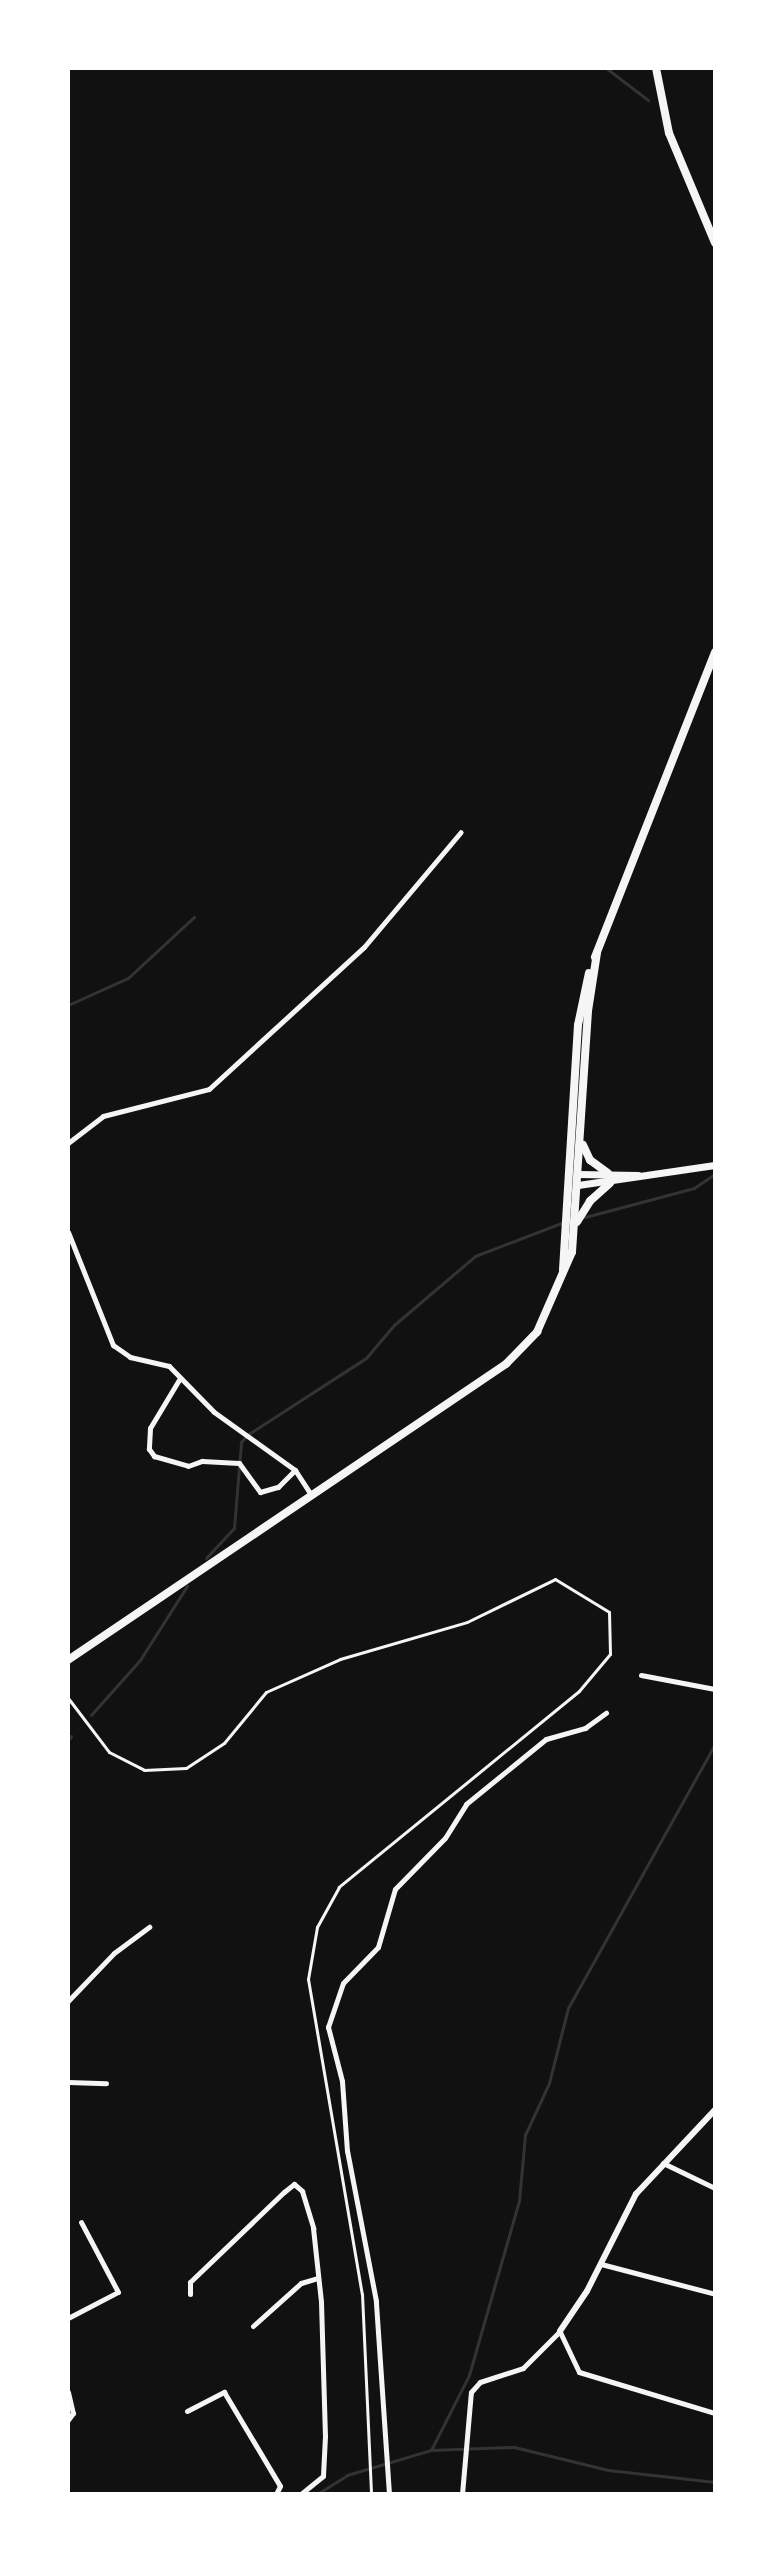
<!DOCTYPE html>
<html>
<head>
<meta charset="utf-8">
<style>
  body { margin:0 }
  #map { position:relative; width:783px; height:2562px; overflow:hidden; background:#111; font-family:"Playfair Display",serif }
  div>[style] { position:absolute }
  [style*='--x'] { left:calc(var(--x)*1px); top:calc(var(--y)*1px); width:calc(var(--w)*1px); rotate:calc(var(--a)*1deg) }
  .stream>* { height:3px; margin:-1.5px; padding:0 1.5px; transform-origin:1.5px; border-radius:1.5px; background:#333 }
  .service>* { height:3px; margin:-1.5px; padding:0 1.5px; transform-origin:1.5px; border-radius:1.5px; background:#f5f5f5 }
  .minor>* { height:5px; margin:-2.5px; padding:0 2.5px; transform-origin:2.5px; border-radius:2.5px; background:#f5f5f5 }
  .tertiary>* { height:6px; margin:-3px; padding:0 3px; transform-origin:3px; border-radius:3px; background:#f5f5f5 }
  .secondary>* { height:7px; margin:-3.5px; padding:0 3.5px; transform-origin:3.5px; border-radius:3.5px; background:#f5f5f5 }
  .primary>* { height:8px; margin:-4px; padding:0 4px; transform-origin:4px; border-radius:4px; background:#f5f5f5 }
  span { translate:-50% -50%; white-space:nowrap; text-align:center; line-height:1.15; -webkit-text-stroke:7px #fff; paint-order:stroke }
  .frame { position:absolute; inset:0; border:70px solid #fff; pointer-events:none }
</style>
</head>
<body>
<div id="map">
  <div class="stream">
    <i style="--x:606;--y:68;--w:53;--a:37.3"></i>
    <i style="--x:68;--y:1005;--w:66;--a:-24.2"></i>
    <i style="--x:128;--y:978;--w:90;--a:-42.7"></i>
    <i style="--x:585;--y:1217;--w:113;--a:-14.9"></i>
    <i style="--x:694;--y:1188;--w:25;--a:-34"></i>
    <i style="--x:206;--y:1558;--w:41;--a:-47"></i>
    <i style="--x:234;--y:1528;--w:86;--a:-85.3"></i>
    <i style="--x:241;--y:1442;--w:9;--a:-49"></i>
    <i style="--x:247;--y:1435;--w:142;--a:-32.9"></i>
    <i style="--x:366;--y:1358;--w:43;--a:-49.7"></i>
    <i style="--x:394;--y:1325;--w:106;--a:-40.4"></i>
    <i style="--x:475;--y:1256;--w:92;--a:-21"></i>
    <i style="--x:91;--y:1715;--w:74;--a:-48.3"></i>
    <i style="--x:140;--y:1660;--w:88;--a:-57.6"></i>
    <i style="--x:68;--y:1740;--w:5;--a:-53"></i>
    <i style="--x:431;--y:2450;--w:84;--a:-63.1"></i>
    <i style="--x:469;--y:2375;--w:181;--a:-74"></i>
    <i style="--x:519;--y:2201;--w:66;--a:-84.8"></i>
    <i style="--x:525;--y:2135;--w:57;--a:-65.2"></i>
    <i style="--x:549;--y:2083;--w:77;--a:-75.8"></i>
    <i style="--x:568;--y:2008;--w:302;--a:-60.9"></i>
    <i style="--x:317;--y:2494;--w:36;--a:-32"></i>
    <i style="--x:347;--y:2475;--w:88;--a:-16.6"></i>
    <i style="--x:431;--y:2450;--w:83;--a:-2.1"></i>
    <i style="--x:514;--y:2447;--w:97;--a:13.7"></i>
    <i style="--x:608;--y:2470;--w:108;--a:6.4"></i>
  </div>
  <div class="service">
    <i style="--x:68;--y:1698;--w:68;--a:52.8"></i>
    <i style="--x:109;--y:1752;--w:39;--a:27"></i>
    <i style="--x:144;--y:1770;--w:42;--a:-2.7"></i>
    <i style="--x:186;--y:1768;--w:45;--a:-33.3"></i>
    <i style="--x:224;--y:1743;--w:66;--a:-50.5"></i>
    <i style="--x:266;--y:1692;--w:81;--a:-24"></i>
    <i style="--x:340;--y:1659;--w:132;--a:-16.2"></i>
    <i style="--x:467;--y:1622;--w:98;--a:-26"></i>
    <i style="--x:555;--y:1579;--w:63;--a:31.4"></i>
    <i style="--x:609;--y:1612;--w:42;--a:88.6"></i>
    <i style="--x:610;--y:1654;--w:48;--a:130"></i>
    <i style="--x:579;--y:1691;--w:310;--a:140.8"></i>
    <i style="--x:339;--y:1887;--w:46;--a:118.8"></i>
    <i style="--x:317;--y:1927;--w:53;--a:99.8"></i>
    <i style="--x:308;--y:1979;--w:320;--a:80.3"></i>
    <i style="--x:362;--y:2294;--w:200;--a:87.4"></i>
  </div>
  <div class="minor">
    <i style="--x:68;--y:1143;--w:44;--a:-37.6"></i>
    <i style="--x:103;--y:1116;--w:109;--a:-14.3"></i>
    <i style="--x:209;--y:1089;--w:210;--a:-42.5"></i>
    <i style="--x:364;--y:947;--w:150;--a:-49.9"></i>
    <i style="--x:68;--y:1232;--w:122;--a:68.3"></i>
    <i style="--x:113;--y:1345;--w:21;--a:35"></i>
    <i style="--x:130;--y:1357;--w:40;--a:13"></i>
    <i style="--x:169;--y:1366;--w:64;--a:45.6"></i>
    <i style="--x:214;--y:1412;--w:100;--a:35.6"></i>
    <i style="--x:295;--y:1470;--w:30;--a:57"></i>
    <i style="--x:180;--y:1378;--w:58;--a:121"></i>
    <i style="--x:150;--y:1428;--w:21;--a:93"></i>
    <i style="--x:149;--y:1449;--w:9;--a:54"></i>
    <i style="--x:154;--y:1456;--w:35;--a:16"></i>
    <i style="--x:188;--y:1466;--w:15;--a:-20"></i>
    <i style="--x:202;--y:1461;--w:37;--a:3"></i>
    <i style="--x:239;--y:1463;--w:36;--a:54"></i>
    <i style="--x:260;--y:1492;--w:19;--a:-16"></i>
    <i style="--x:278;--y:1487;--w:24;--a:-45"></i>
    <i style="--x:641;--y:1675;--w:75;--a:10.7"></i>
    <i style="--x:68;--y:2001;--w:66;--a:-46.2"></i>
    <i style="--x:114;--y:1953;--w:44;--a:-36.6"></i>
    <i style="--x:68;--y:2082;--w:38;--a:2"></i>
    <i style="--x:663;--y:2163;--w:58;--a:25.7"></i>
    <i style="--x:601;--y:2264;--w:118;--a:14.7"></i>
    <i style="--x:190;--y:2294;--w:12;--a:-90"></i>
    <i style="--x:190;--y:2282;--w:130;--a:-43.8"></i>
    <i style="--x:284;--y:2192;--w:13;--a:-39"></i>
    <i style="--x:294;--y:2184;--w:11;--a:41"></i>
    <i style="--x:302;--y:2191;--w:39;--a:73"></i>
    <i style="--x:313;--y:2228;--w:74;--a:83.8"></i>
    <i style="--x:321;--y:2302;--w:134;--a:88.3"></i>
    <i style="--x:325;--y:2436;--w:40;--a:92.9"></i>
    <i style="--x:323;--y:2476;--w:28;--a:141"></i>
    <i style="--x:68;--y:2318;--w:56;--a:-27.5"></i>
    <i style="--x:118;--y:2292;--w:79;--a:-117.9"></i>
    <i style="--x:253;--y:2326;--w:64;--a:-41.9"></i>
    <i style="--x:301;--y:2283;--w:17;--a:-17"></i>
    <i style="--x:560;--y:2332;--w:44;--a:64.6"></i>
    <i style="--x:579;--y:2372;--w:142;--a:16.8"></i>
    <i style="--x:68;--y:2392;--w:22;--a:77"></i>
    <i style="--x:73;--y:2413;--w:9;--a:126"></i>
    <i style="--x:187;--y:2411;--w:42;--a:-27.2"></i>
    <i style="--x:224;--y:2392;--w:109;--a:59.2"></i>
    <i style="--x:280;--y:2486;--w:9;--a:117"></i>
    <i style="--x:389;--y:2494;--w:193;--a:-93.9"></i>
    <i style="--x:376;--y:2301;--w:153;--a:-100.9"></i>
    <i style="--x:347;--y:2151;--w:70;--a:-94.1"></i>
    <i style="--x:342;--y:2081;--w:56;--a:-104.5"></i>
    <i style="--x:328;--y:2027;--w:46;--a:-71.2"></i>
    <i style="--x:343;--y:1983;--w:50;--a:-45.8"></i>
    <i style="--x:378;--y:1947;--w:60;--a:-73.7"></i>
    <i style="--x:395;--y:1889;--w:71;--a:-45.6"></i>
    <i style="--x:445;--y:1838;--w:40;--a:-58"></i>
    <i style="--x:466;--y:1804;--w:103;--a:-39.1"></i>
    <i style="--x:546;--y:1739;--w:41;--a:-15.8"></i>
    <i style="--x:585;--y:1728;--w:26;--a:-36"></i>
    <i style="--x:462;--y:2494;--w:102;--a:-85"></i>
    <i style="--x:471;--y:2392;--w:13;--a:-48"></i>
    <i style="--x:480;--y:2382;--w:45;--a:-18"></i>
    <i style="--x:523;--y:2368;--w:52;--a:-45"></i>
  </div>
  <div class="tertiary">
    <i style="--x:560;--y:2331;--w:48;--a:-56"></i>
    <i style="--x:587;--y:2291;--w:109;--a:-63.2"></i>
    <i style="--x:636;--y:2194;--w:115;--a:-46.8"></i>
  </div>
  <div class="secondary">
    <i style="--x:578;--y:1174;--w:60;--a:1"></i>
    <i style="--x:578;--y:1185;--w:138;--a:-8.3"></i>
  </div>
  <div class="primary">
    <i style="--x:656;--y:68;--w:66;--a:78.7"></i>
    <i style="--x:669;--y:133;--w:119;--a:67.3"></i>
    <i style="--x:595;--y:957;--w:328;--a:-68.5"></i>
    <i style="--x:583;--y:1145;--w:17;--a:65"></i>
    <i style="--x:590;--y:1160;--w:22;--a:36"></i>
    <i style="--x:577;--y:1222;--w:25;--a:-58"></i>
    <i style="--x:590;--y:1201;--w:27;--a:-42"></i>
    <i style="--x:563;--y:1270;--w:245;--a:-86.5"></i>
    <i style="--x:578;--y:1025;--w:53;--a:-78.1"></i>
    <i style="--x:68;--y:1660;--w:529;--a:-34.05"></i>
    <i style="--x:506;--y:1364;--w:45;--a:-45.9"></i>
    <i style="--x:537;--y:1332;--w:87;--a:-66.4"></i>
    <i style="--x:572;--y:1252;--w:242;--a:-86.2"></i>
    <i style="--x:588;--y:1011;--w:59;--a:-81.2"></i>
  </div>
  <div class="frame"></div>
</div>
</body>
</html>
